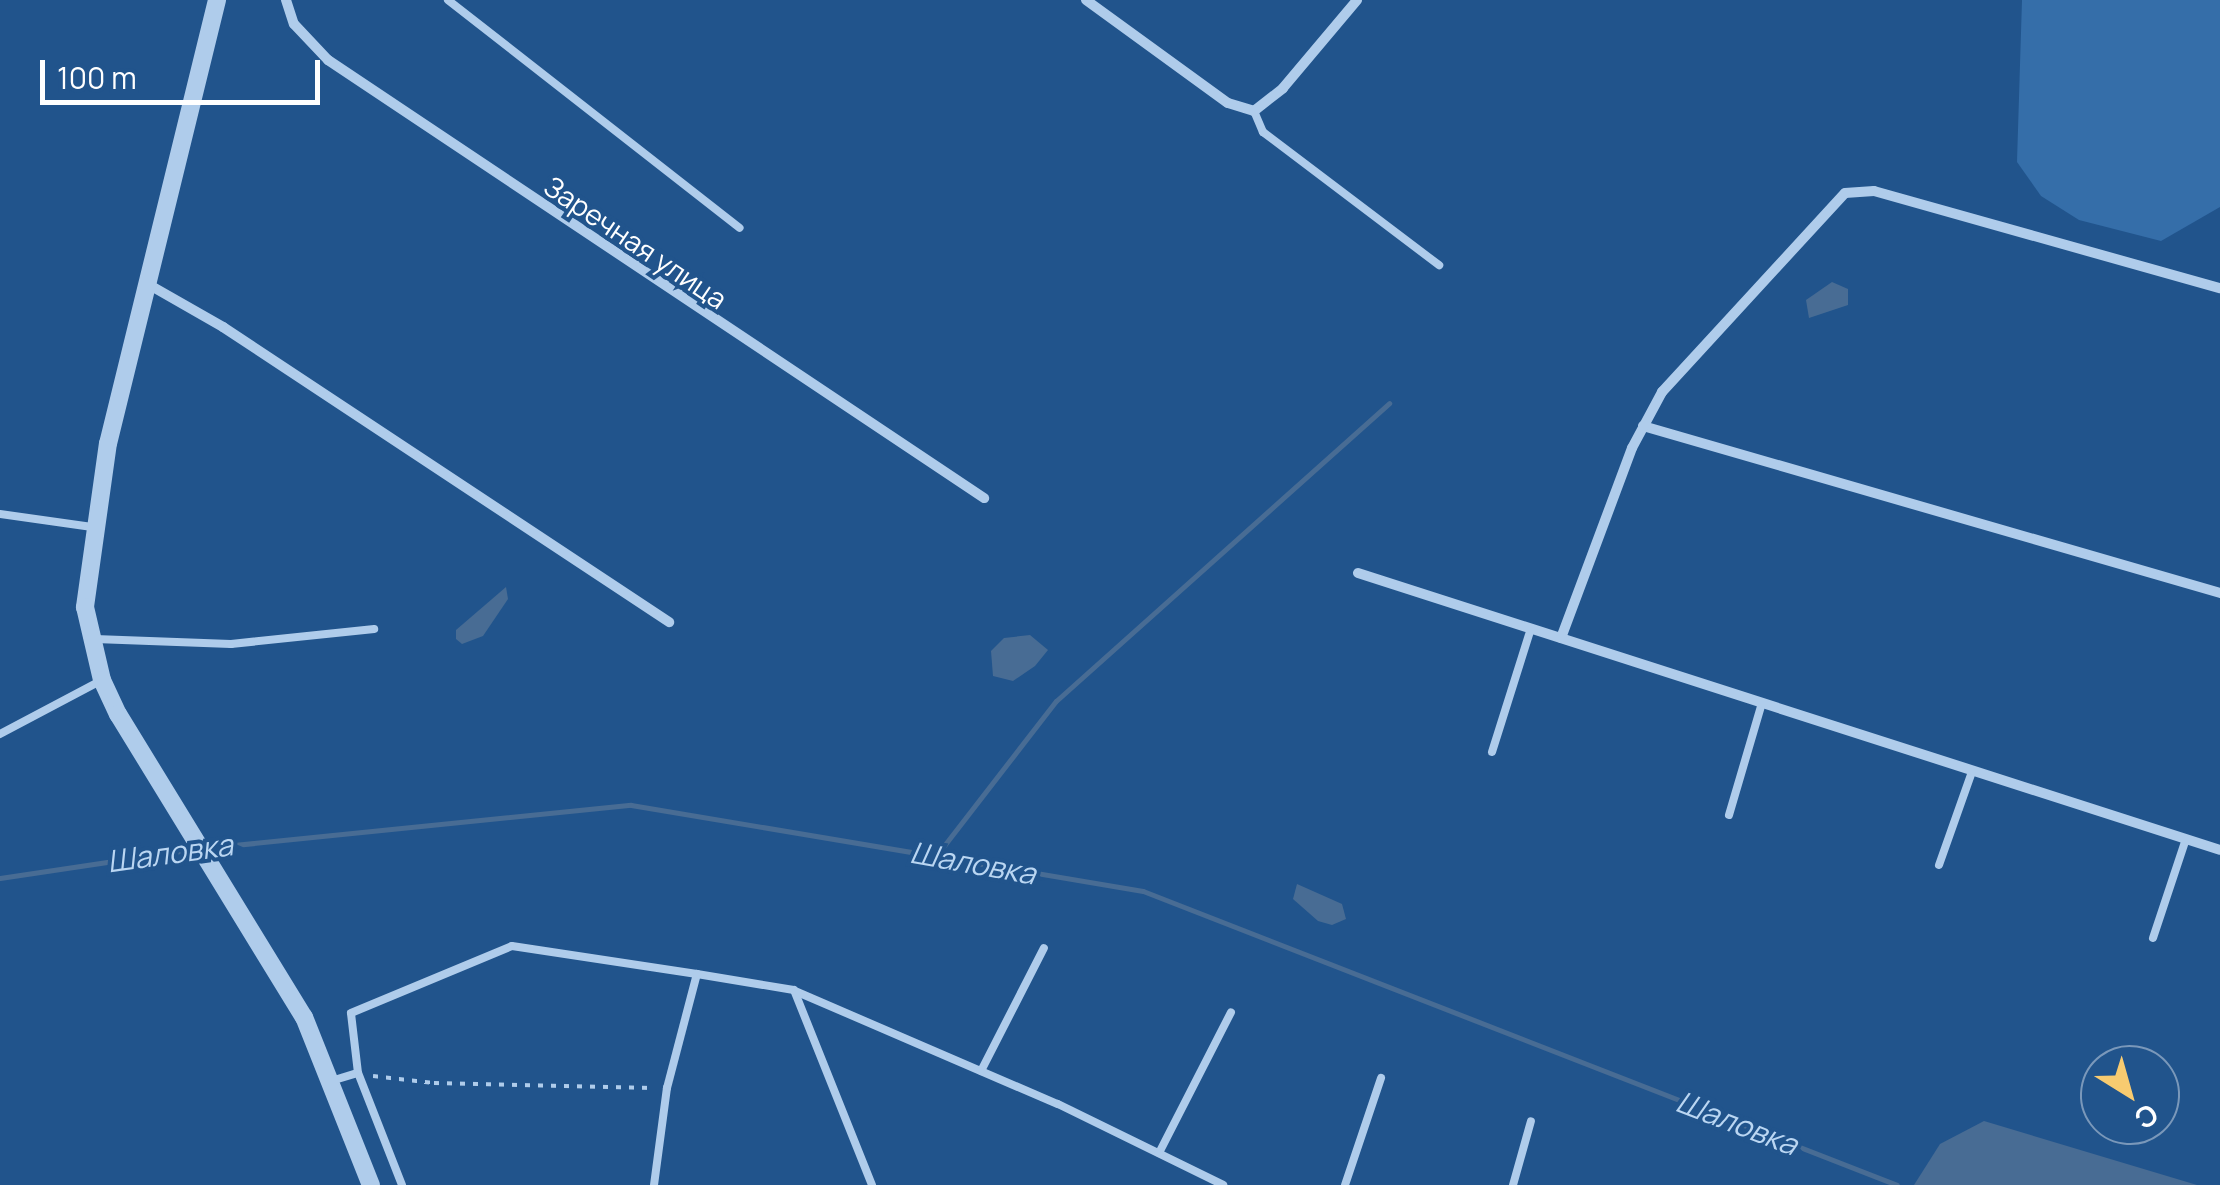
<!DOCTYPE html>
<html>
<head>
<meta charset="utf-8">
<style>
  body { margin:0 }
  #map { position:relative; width:2220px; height:1185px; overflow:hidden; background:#21548c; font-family:Manrope,sans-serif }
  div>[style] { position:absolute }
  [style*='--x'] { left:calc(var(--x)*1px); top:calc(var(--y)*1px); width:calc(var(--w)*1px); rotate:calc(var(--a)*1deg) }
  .green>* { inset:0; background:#356ea9 }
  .water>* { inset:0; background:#486c94 }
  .stream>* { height:5px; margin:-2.5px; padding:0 2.5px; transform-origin:2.5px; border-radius:2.5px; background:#486c94 }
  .path>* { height:4px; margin-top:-2px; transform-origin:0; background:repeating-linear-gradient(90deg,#afcceb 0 5px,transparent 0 13px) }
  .service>* { height:8px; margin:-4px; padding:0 4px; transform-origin:4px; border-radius:4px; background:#afcceb }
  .minor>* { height:10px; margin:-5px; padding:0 5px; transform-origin:5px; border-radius:5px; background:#afcceb }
  .tertiary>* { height:18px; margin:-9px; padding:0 9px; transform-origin:9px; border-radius:9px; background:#afcceb }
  span { translate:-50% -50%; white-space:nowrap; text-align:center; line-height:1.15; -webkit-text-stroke:8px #21548c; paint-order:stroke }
  .street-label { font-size:28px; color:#fff }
  .water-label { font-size:30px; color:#bad6f2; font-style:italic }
  .north { position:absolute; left:2080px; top:1045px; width:100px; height:100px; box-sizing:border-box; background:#21548c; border:2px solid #7a98ba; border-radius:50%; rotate:143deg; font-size:28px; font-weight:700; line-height:40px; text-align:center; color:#fff }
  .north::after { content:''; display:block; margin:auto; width:35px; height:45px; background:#f8cb70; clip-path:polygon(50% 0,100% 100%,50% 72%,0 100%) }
  .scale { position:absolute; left:40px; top:60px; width:280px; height:45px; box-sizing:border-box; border:5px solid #fff; border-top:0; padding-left:12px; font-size:30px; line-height:35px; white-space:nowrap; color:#fff; -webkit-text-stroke:8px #21548c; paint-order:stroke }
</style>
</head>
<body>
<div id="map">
  <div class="green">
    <i style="clip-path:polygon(2022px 0,2220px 0,2220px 207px,2161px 241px,2079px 220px,2041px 196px,2017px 162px)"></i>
  </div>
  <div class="water">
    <i style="clip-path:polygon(1832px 282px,1848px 289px,1848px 305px,1809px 318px,1806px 300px)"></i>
    <i style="clip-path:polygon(506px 587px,508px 599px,483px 636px,462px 644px,456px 639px,456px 630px)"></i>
    <i style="clip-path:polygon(1030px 635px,1048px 650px,1035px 666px,1013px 681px,993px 676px,991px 651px,1004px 638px)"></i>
    <i style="clip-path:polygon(1297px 884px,1342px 904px,1346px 919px,1332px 925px,1318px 921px,1293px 899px)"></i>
    <i style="clip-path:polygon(1984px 1121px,2197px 1185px,1914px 1185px,1940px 1144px)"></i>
  </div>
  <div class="stream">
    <i style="--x:205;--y:848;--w:428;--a:-5.8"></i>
    <i style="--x:631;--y:805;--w:519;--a:9.53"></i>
    <i style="--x:1143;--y:891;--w:809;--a:21.3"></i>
    <i style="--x:936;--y:856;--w:196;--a:-52.3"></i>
    <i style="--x:1056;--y:701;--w:447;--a:-41.8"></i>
    <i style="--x:0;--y:878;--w:196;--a:-8.5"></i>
  </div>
  <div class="path">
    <i style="--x:373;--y:1076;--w:61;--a:6.5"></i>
    <i style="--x:434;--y:1083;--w:219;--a:1.3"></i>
  </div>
  <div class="service">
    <i style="--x:448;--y:0;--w:370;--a:38"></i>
    <i style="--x:1254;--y:111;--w:23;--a:67"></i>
    <i style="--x:1263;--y:132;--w:221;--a:37.1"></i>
    <i style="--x:0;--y:514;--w:93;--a:8"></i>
    <i style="--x:95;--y:639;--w:136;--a:2.1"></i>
    <i style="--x:231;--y:644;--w:144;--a:-6"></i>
    <i style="--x:0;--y:734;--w:115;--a:-27.9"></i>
    <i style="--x:1492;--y:752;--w:130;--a:-72.5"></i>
    <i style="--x:1729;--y:815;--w:114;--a:-73.6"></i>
    <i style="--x:1939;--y:865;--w:99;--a:-70.5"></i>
    <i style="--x:2153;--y:938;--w:104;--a:-71.6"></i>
    <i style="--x:795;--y:991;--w:286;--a:23.3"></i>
    <i style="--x:1058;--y:1104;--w:184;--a:26.1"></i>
    <i style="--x:981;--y:1071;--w:138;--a:-62.9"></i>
    <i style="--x:331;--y:1081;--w:28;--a:-17"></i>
    <i style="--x:1159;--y:1153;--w:158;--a:-62.9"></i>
    <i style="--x:402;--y:1185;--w:120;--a:-111.4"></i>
    <i style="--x:358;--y:1073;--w:60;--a:-96.7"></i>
    <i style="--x:351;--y:1013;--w:174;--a:-22.6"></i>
    <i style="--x:512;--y:946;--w:187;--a:8.6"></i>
    <i style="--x:654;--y:1185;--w:98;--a:-82.4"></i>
    <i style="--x:667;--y:1088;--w:118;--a:-75.3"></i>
    <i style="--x:697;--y:974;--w:98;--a:9.4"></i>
    <i style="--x:794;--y:990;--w:210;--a:68.2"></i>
    <i style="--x:1345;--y:1185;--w:113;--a:-71.4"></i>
    <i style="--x:1513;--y:1185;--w:66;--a:-74.3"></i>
  </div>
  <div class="minor">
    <i style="--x:286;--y:0;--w:25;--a:72"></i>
    <i style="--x:294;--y:24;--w:50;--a:46.6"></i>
    <i style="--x:328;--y:60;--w:789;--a:33.73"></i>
    <i style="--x:1086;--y:0;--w:175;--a:36"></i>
    <i style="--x:1228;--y:103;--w:27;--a:17"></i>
    <i style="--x:1254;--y:111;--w:37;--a:-38"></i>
    <i style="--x:1283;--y:88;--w:115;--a:-49.9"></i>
    <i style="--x:146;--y:283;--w:89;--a:29.7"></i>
    <i style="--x:223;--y:327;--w:535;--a:33.48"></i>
    <i style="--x:1643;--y:426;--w:601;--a:16.14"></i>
    <i style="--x:1358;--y:573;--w:905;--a:17.81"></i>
    <i style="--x:1561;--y:638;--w:203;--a:-69.5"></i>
    <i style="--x:1632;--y:448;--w:64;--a:-61.8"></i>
    <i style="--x:1662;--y:392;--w:270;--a:-47.4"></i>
    <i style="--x:1845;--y:193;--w:29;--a:-4"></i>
    <i style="--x:1874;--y:191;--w:359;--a:15.7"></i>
  </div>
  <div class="tertiary">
    <i style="--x:217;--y:0;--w:456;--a:103.8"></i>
    <i style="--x:108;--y:443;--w:166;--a:98"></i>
    <i style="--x:85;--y:607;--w:75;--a:76.9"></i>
    <i style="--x:102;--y:680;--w:38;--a:65"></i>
    <i style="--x:118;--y:714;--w:356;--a:58.5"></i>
    <i style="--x:304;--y:1017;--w:181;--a:68.3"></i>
  </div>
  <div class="street-label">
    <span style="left:636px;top:242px;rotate:34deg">Заречная улица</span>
  </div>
  <div class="water-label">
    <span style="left:170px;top:853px;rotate:-8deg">Шаловка</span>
    <span style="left:973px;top:863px;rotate:10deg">Шаловка</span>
    <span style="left:1737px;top:1123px;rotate:21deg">Шаловка</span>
  </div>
  <div class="north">С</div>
  <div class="scale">100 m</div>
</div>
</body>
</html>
